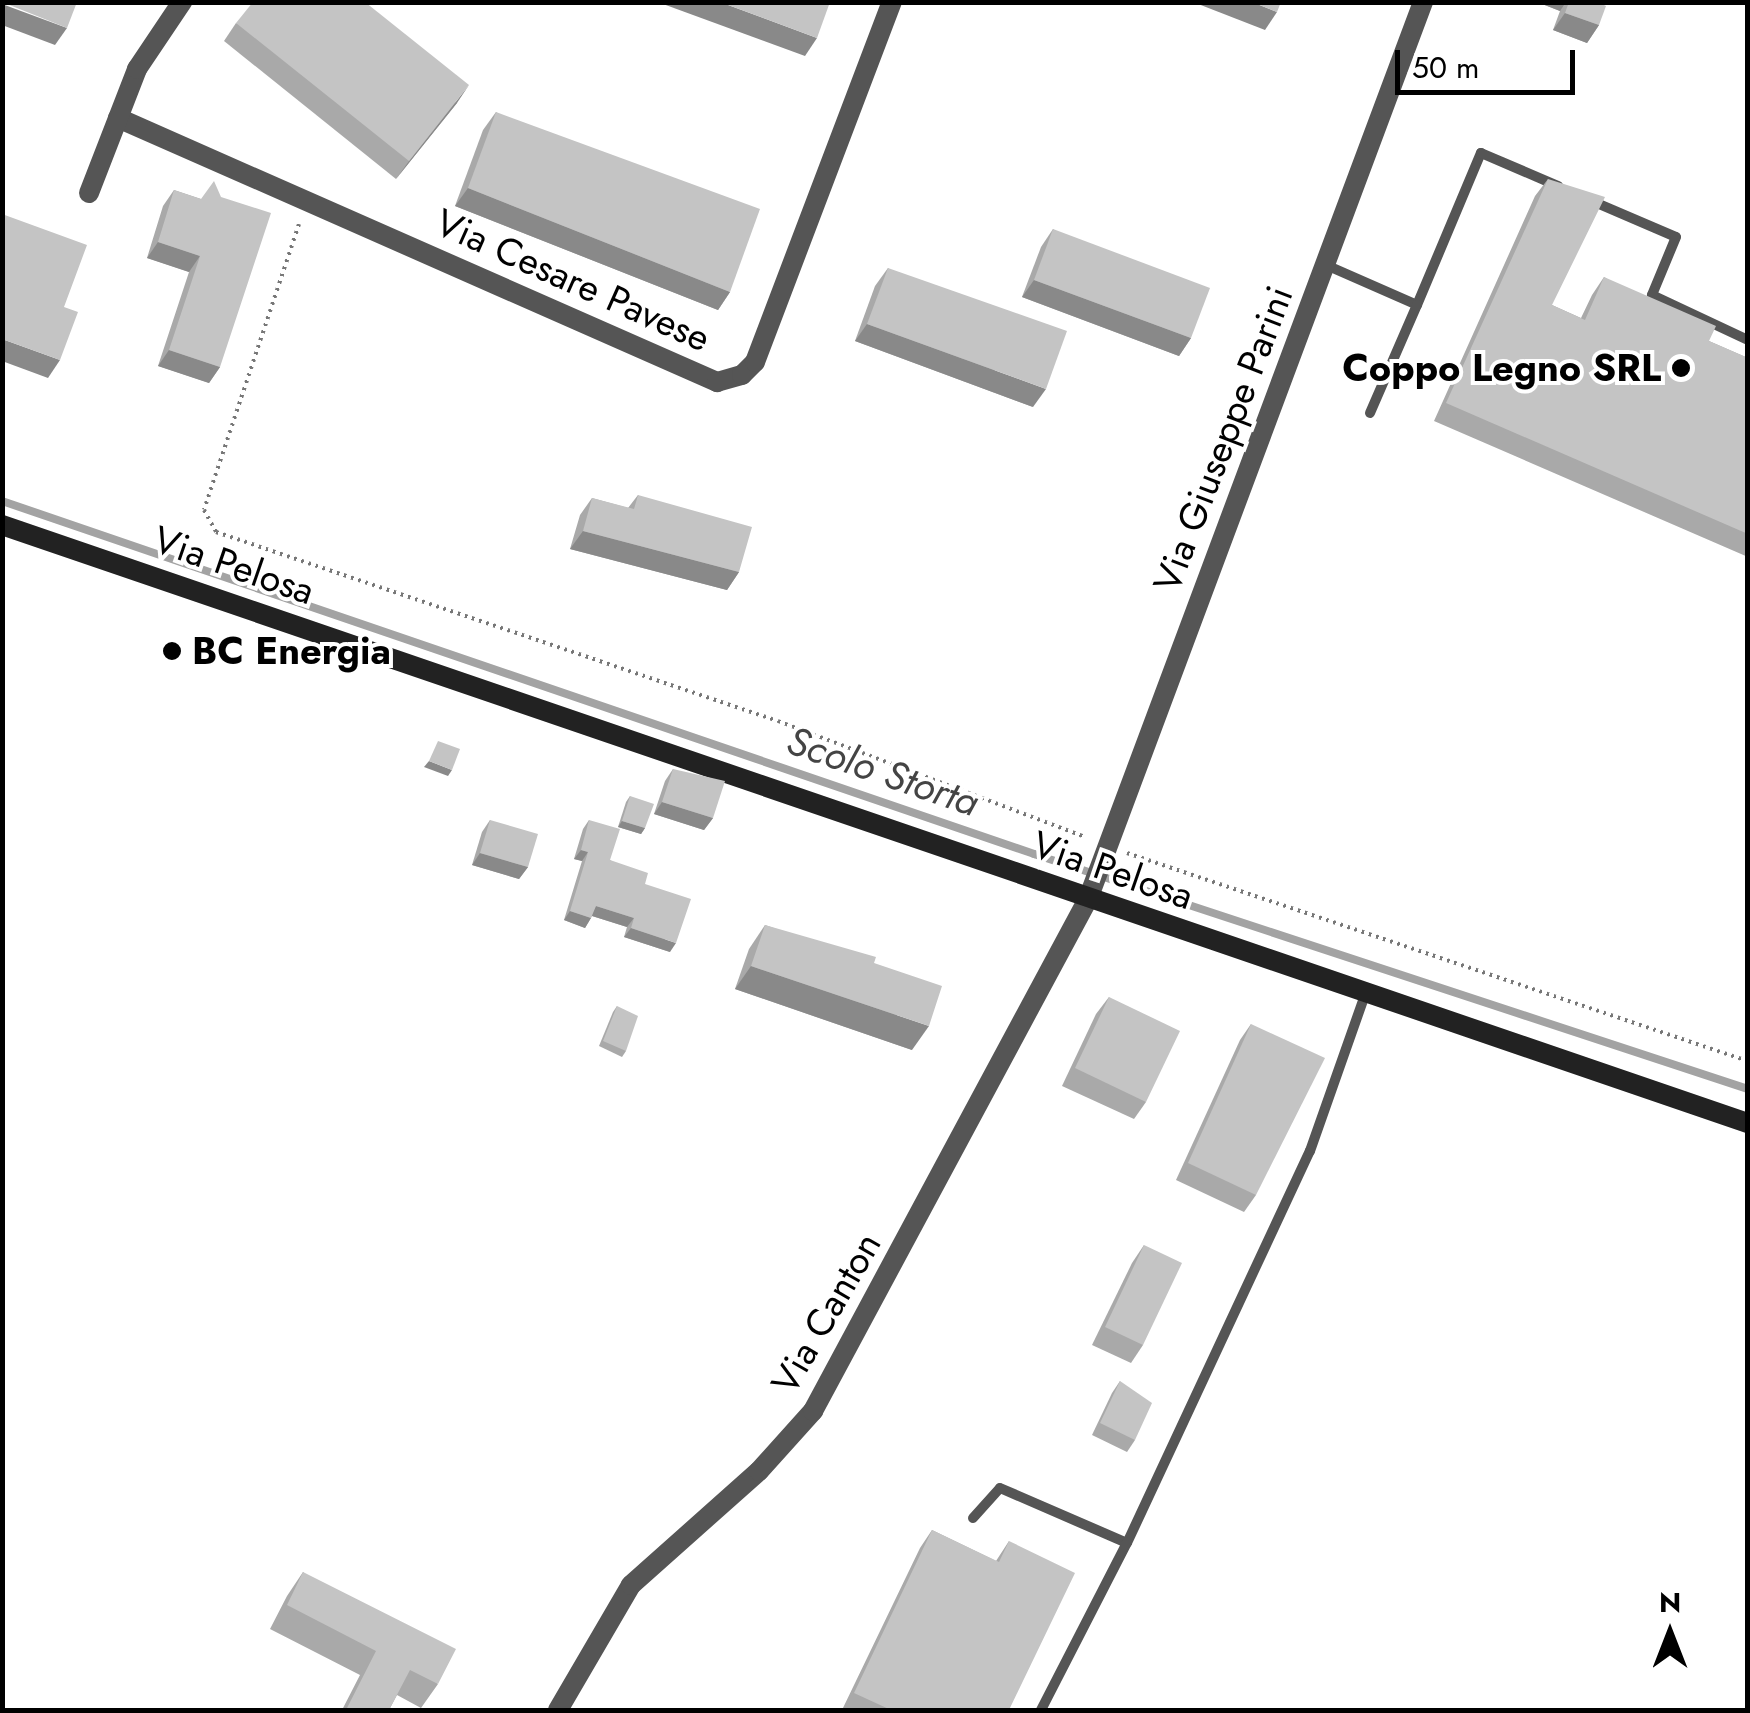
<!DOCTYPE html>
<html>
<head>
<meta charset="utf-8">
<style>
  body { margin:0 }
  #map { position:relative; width:1750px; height:1713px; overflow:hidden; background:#fff; font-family:Jost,sans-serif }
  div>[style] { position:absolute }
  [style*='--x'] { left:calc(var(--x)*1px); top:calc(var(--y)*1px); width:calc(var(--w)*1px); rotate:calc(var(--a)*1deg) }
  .stream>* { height:8px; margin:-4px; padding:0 4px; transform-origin:4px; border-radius:4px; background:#a3a3a3 }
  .path>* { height:4px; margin-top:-2px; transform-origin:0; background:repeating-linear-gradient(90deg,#777 0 2.5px,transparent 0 7.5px) }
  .service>* { height:10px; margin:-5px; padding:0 5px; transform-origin:5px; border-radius:5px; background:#555 }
  .minor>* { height:20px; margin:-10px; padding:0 10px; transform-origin:10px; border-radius:10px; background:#555 }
  .secondary>* { height:20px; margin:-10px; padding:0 10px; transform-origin:10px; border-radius:10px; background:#222 }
  .wall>* { inset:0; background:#a9a9a9 }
  .shaded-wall>* { inset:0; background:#898989 }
  .building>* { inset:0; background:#c4c4c4 }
  .dots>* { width:28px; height:28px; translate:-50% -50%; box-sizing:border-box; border:5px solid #fff; border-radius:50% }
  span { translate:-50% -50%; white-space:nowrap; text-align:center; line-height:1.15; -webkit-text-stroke:8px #fff; paint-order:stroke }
  .street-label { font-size:38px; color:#000 }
  .poi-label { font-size:38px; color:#000; font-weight:700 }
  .right { translate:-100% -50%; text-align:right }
  .left { translate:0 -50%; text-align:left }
  .water-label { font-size:40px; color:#444; font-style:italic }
  .frame { position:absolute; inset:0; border:5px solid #000; pointer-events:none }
  .north { position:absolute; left:1620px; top:1583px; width:100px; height:100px; -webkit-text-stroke:8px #fff; paint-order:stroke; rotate:0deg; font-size:28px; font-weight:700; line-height:40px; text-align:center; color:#000 }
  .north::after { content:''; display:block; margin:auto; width:35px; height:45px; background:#000; clip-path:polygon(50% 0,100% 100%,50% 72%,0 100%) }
  .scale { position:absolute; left:1395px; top:50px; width:180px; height:45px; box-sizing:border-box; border:5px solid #000; border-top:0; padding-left:12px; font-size:30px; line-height:35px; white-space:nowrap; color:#000; -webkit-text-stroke:8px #fff; paint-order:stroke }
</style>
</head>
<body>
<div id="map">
  <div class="stream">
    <i style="--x:2;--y:501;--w:1091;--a:18.88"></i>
    <i style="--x:1034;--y:854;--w:752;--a:18.22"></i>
  </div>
  <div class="path">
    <i style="--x:299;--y:224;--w:301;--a:108.4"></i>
    <i style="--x:204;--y:510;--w:25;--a:61"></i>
    <i style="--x:216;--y:532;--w:593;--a:18.59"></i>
    <i style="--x:778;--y:721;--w:328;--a:20.7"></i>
    <i style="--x:1127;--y:853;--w:655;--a:18.52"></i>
  </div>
  <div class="service">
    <i style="--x:1592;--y:201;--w:91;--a:23.2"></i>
    <i style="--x:1676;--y:237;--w:63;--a:112.5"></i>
    <i style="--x:1652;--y:295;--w:106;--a:25.1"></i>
    <i style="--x:1326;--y:265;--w:99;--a:23.7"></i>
    <i style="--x:1417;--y:305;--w:165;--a:-67.2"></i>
    <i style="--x:1481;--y:153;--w:84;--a:23.2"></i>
    <i style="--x:1370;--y:413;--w:118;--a:-66.5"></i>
    <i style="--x:973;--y:1518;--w:40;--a:-48"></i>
    <i style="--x:1000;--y:1488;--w:138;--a:23.4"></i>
    <i style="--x:1127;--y:1543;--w:433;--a:-65"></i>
    <i style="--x:1310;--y:1151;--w:165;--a:-70.6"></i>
    <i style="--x:1041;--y:1710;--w:188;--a:-62.8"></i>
  </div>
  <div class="minor">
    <i style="--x:118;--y:118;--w:655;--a:23.78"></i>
    <i style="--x:717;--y:382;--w:26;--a:-16"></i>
    <i style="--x:742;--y:375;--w:18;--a:-45"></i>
    <i style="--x:755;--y:362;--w:385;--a:-69.2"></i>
    <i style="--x:89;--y:193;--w:133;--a:-68.8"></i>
    <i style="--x:137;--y:69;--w:81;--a:-56.1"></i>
    <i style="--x:558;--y:1710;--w:145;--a:-59.7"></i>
    <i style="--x:631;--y:1585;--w:171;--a:-41.7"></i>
    <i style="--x:759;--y:1471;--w:81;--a:-48"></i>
    <i style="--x:813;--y:1411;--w:581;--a:-61.76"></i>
    <i style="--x:1088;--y:899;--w:958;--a:-69.52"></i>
  </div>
  <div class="secondary">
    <i style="--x:2;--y:525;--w:1846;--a:18.91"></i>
  </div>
  <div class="wall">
    <i style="clip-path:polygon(1537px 2px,1598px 2px,1599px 25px,1587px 43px,1553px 30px,1560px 11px)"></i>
    <i style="clip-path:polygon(236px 23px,457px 103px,396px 179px,224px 41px)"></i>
    <i style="clip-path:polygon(496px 112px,730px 292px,718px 310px,455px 206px,483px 130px)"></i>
    <i style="clip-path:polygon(1548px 179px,1552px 305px,1581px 318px,1592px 295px,1604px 277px,1709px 341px,1748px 358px,1748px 557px,1434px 421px,1535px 196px)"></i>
    <i style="clip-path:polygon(174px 190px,201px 199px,220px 367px,209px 383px,158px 366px,189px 272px,147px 258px,163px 206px)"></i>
    <i style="clip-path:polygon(1053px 229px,1191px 338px,1179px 356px,1022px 297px,1041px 247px)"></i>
    <i style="clip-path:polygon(888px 268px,1033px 407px,855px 341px,875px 286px)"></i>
    <i style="clip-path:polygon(638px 495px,739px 572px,727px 590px,570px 549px,580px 515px,592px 498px,628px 508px)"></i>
    <i style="clip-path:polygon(673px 769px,713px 818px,704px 830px,654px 814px,665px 781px)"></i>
    <i style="clip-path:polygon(630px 796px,645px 828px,641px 834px,618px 827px,626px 802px)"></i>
    <i style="clip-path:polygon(490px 820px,528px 867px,519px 879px,472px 865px,482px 832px)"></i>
    <i style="clip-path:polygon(589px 820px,610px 860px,645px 884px,670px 952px,624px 937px,627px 927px,592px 916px,585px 928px,564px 920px,582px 861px,574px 859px,583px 829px)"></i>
    <i style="clip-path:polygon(765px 925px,874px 963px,912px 1050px,735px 989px,749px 949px)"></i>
    <i style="clip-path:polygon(1109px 997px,1146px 1102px,1134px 1119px,1062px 1086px,1096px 1014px)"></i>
    <i style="clip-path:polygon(617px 1006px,626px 1051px,622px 1057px,599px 1046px,613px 1012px)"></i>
    <i style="clip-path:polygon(1251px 1024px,1256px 1195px,1244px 1212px,1176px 1180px,1240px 1040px)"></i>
    <i style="clip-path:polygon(1144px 1245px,1143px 1345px,1131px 1363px,1092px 1345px,1132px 1263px)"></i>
    <i style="clip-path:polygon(1120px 1381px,1135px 1440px,1127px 1452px,1092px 1435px,1112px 1393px)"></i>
    <i style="clip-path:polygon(932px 1530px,996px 1561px,1009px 1541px,1009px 1710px,842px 1710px,920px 1548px)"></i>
    <i style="clip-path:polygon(303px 1572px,438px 1684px,421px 1708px,397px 1695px,389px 1710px,342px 1710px,360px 1675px,270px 1629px,287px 1596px)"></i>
  </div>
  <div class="shaded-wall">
    <i style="clip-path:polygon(664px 2px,720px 2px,817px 38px,805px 56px,663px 4px)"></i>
    <i style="clip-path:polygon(1193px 2px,1252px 2px,1277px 12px,1265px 30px)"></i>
    <i style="clip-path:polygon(1537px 2px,1566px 2px,1560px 11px)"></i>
    <i style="clip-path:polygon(2px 4px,67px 28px,55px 45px,2px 25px)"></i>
    <i style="clip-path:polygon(1565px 13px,1599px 25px,1587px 43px,1553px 30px)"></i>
    <i style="clip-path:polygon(469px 85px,457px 103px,396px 179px,409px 161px)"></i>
    <i style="clip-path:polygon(468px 188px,730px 292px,718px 310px,455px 206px)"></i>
    <i style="clip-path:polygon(158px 242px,200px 256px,189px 272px,147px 258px)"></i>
    <i style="clip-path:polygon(1034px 280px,1191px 338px,1179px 356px,1022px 297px)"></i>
    <i style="clip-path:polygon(867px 324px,1046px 389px,1033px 407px,855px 341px)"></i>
    <i style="clip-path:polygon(2px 339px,60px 360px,48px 378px,2px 361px)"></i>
    <i style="clip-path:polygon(169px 350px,220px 367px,209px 383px,158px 366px)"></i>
    <i style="clip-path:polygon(583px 531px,739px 572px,727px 590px,570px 549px)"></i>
    <i style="clip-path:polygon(429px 761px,452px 770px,448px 776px,424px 767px)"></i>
    <i style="clip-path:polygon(662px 802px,713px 818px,704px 830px,654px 814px)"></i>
    <i style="clip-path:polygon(622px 821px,645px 828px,641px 834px,618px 827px)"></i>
    <i style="clip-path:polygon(581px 850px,588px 852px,582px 861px,574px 859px)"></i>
    <i style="clip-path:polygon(480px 853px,528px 867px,519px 879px,472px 865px)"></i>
    <i style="clip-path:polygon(596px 906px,634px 918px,627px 927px,589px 915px)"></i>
    <i style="clip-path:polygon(570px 911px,591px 918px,585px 928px,564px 920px)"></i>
    <i style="clip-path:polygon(631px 928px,676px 943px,670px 952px,624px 937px)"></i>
    <i style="clip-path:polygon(751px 966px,929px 1026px,912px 1050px,735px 989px)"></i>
  </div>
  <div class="building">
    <i style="clip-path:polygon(2px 2px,77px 2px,67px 28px)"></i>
    <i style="clip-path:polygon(253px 2px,365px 2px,469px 85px,409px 161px,236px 23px)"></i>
    <i style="clip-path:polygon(720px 2px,830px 2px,817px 38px)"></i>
    <i style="clip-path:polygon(1252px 2px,1281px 2px,1277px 12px)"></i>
    <i style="clip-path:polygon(1569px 2px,1598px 2px,1606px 6px,1599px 25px,1565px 13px)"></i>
    <i style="clip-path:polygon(496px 112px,760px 209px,730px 292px,468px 188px)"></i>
    <i style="clip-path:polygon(1548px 179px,1605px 197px,1552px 305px,1585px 320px,1604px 277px,1716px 326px,1709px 341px,1748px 358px,1748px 534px,1446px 403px)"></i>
    <i style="clip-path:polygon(214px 181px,221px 197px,271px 213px,220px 367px,169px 350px,200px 256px,158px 242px,174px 190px,201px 199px)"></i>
    <i style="clip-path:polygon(2px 214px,87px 245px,64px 307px,78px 312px,60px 360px,2px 339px)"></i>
    <i style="clip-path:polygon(1053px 229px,1210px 288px,1191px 338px,1034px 280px)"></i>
    <i style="clip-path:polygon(888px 268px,1067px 331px,1046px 389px,867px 324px)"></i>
    <i style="clip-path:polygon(638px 495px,752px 527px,739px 572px,583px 531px,592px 498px,634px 509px)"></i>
    <i style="clip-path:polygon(438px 741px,460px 749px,452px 770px,429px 761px)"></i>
    <i style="clip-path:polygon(673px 769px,725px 781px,713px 818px,662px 802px)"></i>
    <i style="clip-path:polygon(630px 796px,654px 804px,645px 828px,622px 821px)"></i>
    <i style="clip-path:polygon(490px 820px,538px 834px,528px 867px,480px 853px)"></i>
    <i style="clip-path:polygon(589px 820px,620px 829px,610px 860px,648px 873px,645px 884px,691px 899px,676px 943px,631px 928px,634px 918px,596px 906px,591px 918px,570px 911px,588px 852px,581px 850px)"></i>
    <i style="clip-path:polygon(765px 925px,876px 957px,874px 963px,942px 986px,929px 1026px,751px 966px)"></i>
    <i style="clip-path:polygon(1109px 997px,1180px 1031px,1146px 1102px,1075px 1068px)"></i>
    <i style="clip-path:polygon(617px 1006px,638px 1016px,626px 1051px,603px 1041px)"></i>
    <i style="clip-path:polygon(1251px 1024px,1325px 1058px,1256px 1195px,1188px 1163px)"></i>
    <i style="clip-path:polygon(1144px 1245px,1182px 1263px,1143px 1345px,1105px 1327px)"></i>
    <i style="clip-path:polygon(1120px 1381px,1152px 1403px,1135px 1440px,1100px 1423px)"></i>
    <i style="clip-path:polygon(932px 1530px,999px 1562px,1009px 1541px,1075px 1573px,1009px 1710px,891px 1710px,854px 1693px)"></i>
    <i style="clip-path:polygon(303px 1572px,456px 1649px,438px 1684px,410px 1670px,389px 1710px,346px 1710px,376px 1651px,287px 1605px)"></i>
  </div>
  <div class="dots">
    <i style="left:1681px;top:368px;background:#000"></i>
    <i style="left:172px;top:651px;background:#000"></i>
  </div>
  <div class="street-label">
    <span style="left:573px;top:280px;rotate:24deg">Via Cesare Pavese</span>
    <span style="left:1223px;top:439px;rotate:-69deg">Via Giuseppe Parini</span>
    <span style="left:234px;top:565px;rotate:19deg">Via Pelosa</span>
    <span style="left:1113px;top:870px;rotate:19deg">Via Pelosa</span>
    <span style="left:826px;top:1313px;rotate:-60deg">Via Canton</span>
  </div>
  <div class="poi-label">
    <span class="right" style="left:1661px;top:368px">Coppo Legno SRL</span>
    <span class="left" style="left:192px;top:651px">BC Energia</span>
  </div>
  <div class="water-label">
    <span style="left:883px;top:771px;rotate:19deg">Scolo Storta</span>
  </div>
  <div class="frame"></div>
  <div class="north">N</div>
  <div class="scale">50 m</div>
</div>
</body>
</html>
